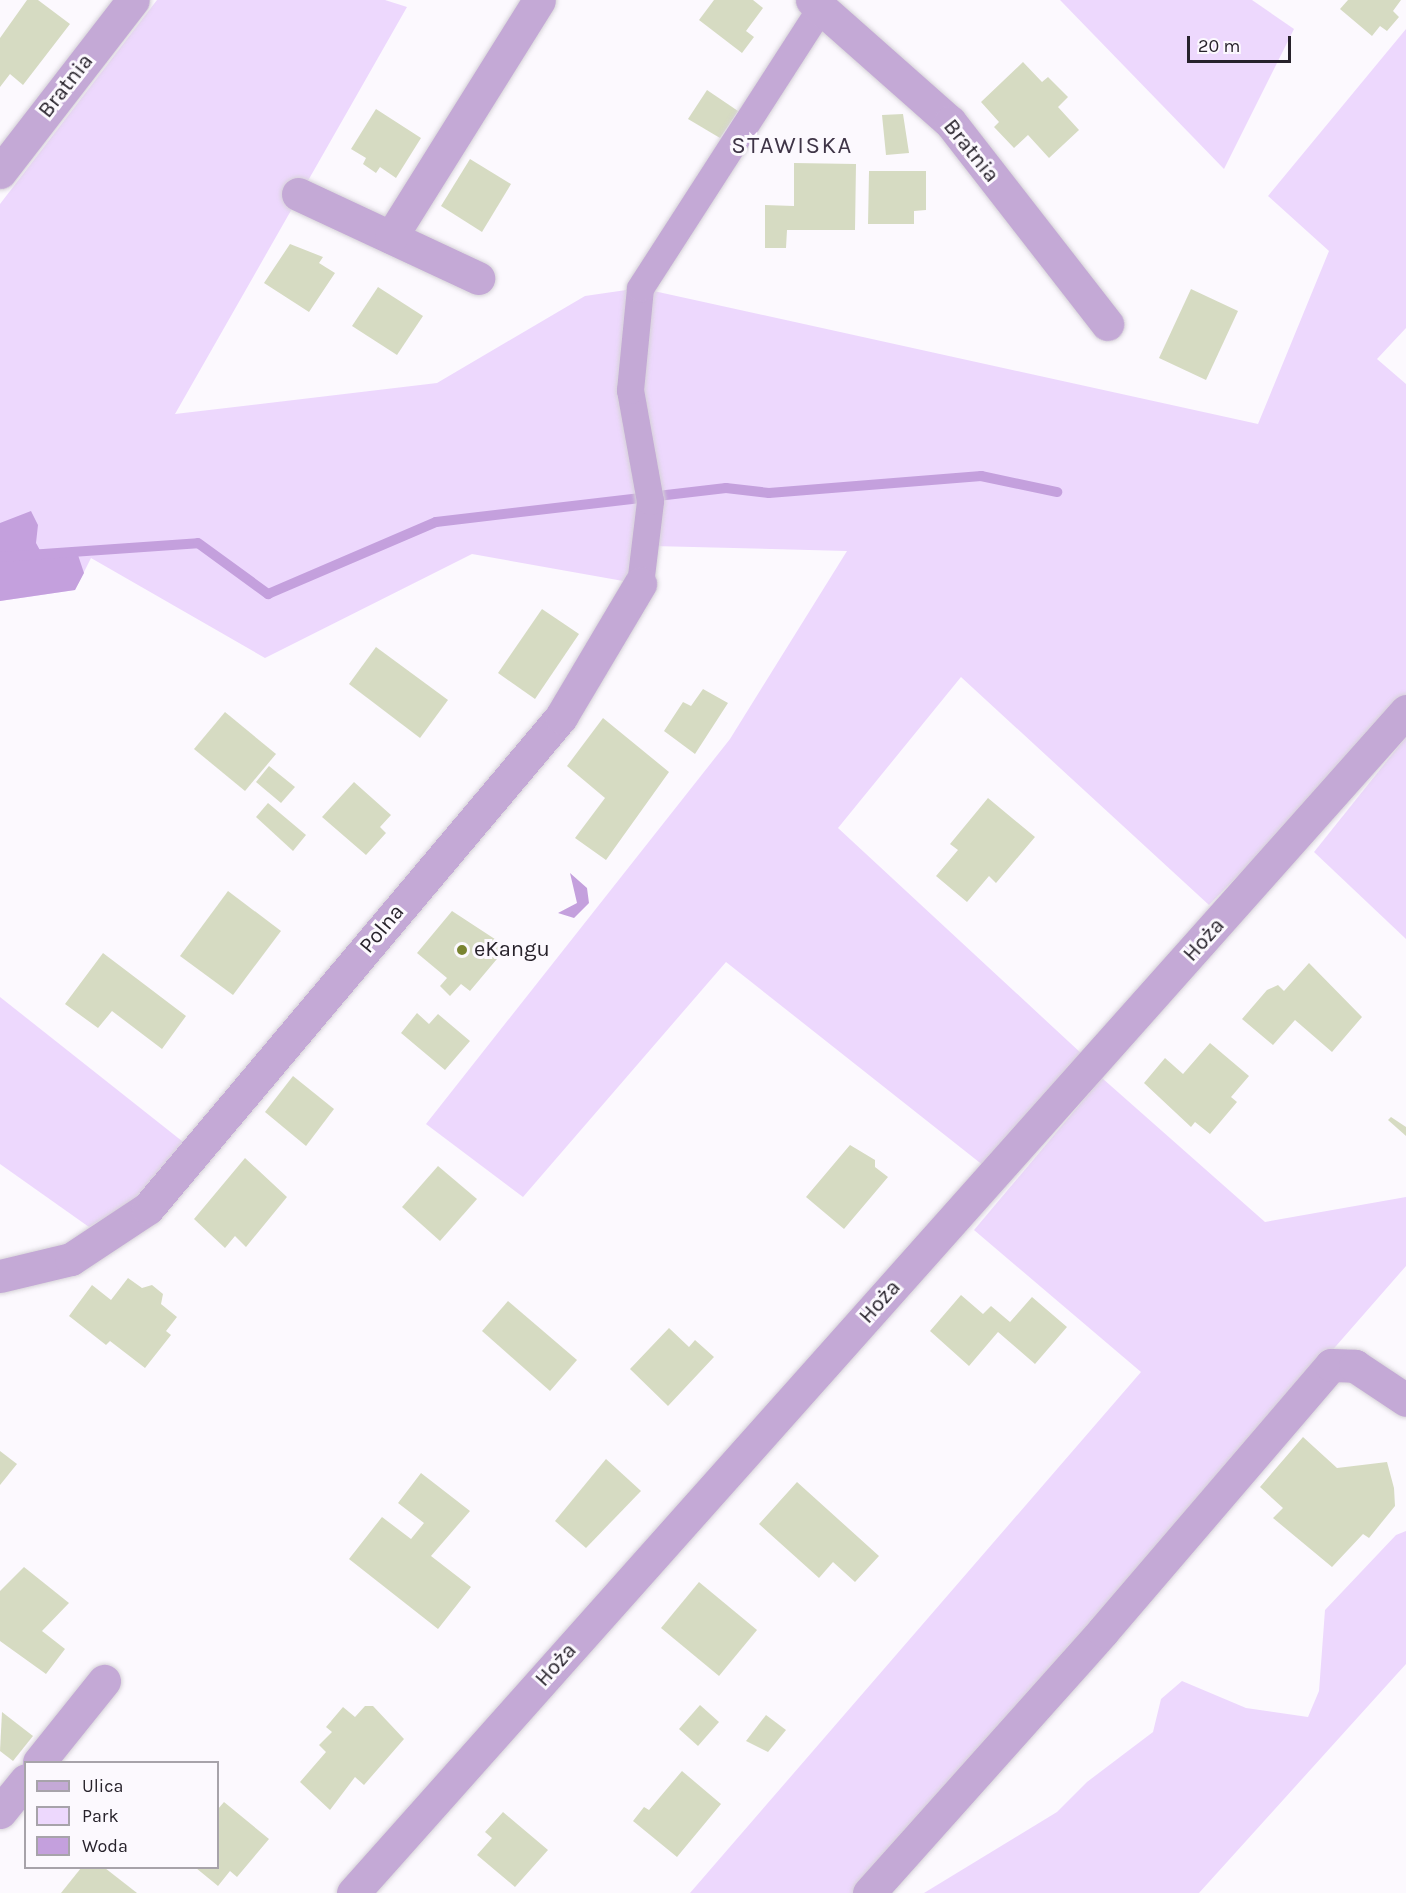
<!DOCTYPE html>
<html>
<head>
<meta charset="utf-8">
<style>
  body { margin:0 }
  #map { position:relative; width:1406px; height:1893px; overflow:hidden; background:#fcf9fe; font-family:Karla,sans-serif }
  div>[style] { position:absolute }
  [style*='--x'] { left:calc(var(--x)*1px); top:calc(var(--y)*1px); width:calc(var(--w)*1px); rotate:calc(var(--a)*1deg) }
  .green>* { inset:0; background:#edd8fd }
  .water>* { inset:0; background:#c4a0dd }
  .stream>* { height:10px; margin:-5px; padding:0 5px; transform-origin:5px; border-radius:5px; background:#c4a0dd }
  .building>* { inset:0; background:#d6dbc2 }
  .roads { filter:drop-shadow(0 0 2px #d6d2d8) drop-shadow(0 0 2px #d6d2d8) }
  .pedestrian>* { height:27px; margin:-13.5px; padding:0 13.5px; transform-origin:13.5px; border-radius:13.5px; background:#c4a9d6 }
  .minor>* { height:33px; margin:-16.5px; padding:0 16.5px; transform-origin:16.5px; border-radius:16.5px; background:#c4a9d6 }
  .dots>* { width:16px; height:16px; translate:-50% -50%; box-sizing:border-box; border:3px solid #fcf9fe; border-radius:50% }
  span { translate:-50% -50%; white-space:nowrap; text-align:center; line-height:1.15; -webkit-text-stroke:6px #fcf9fe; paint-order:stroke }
  .street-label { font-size:22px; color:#27222b }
  .poi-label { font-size:22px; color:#27222b }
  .left { translate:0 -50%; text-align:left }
  .neighbourhood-label { font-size:24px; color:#3f3547; letter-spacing:1.5px }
  .legend { position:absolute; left:24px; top:1761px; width:195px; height:108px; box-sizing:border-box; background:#fcf9fe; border:2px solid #a7a3aa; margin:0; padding:8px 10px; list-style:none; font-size:18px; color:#27222b }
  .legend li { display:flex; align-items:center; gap:12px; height:30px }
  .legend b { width:30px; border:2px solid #a7a3aa }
  .scale { position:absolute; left:1187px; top:36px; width:104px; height:27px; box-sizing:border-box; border:3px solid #27222b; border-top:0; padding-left:8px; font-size:18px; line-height:21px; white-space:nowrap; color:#27222b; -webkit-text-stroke:4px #fcf9fe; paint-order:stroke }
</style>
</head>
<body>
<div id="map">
  <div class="green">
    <i style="clip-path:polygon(157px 0,385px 0,407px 7px,175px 414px,437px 383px,585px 296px,640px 288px,1258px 424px,1329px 251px,1268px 196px,1406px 29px,1406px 328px,1377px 359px,1406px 384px,1406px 704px,1209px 905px,961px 677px,838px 828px,1082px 1054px,984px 1166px,726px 962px,523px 1197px,426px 1124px,730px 739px,847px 551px,653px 546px,640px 584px,472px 554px,265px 658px,91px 558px,75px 590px,0 601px,0 204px)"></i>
    <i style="clip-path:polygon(1060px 0,1252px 0,1294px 29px,1224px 169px)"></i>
    <i style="clip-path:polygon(1406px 737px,1406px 939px,1314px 852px)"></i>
    <i style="clip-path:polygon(0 997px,187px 1145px,137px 1199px,89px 1227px,0 1164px)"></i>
    <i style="clip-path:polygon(1102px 1078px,1265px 1222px,1406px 1197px,1406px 1266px,858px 1893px,690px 1893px,1141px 1372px,974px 1230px)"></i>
    <i style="clip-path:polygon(1406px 1531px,1406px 1664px,1199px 1893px,924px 1893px,1057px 1812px,1087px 1782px,1153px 1732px,1161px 1699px,1182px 1681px,1246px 1708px,1308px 1717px,1319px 1691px,1325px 1610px,1396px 1535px)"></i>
  </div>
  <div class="water">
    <i style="clip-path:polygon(31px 511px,38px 525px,36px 543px,42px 554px,78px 555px,84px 573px,75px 590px,0 601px,0 523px)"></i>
    <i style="clip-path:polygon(570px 873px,587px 888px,589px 903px,574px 918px,558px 913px,577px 903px)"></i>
  </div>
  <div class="stream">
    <i style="--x:0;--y:557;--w:198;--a:-4"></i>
    <i style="--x:198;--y:543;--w:87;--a:36.1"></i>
    <i style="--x:268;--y:594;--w:183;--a:-23.2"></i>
    <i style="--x:436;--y:522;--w:292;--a:-6.7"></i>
    <i style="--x:726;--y:488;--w:43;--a:6.6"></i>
    <i style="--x:769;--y:493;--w:213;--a:-4.6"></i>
    <i style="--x:981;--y:476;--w:78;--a:11.9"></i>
  </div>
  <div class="building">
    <i style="clip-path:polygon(27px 0,38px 0,70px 24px,23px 85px,10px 74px,0 87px,0 38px)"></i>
    <i style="clip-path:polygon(714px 0,753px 0,763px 8px,746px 31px,754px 37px,742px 53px,699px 20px)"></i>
    <i style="clip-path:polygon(1348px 0,1401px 0,1393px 11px,1399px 17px,1387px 31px,1380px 26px,1372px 36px,1340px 9px)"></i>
    <i style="clip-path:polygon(1023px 62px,1042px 82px,1048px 77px,1068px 97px,1058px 107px,1079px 130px,1049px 158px,1028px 135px,1014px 148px,994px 127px,999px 122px,981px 102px)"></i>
    <i style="clip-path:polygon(707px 90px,738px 111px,720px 138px,688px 119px)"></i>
    <i style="clip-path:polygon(376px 109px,421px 138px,396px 178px,380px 167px,376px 173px,363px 164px,366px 158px,351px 149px)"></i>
    <i style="clip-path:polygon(903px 114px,909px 153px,886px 155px,882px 115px)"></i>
    <i style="clip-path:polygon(470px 159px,511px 184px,482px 232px,441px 206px)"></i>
    <i style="clip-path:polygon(794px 163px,856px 164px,855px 230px,787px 230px,786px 248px,765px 248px,765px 205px,794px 206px)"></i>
    <i style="clip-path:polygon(869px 171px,926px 171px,926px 210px,914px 211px,914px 224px,868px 224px)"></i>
    <i style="clip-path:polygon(290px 244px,323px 257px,319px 263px,335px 273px,309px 312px,264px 283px)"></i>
    <i style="clip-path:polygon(378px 287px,423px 316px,397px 355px,352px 326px)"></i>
    <i style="clip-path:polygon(1191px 289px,1238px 311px,1206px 380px,1159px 358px)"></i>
    <i style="clip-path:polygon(542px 609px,579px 634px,535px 699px,498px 673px)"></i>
    <i style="clip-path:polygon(376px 647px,448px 700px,420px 738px,349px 684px)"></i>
    <i style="clip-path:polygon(703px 689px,728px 703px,695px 754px,664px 731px,683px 702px,691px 706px)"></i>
    <i style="clip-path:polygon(225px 712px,276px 754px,245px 791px,194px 749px)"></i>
    <i style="clip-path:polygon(603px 718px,669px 772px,606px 860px,575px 838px,605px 798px,567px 766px)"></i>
    <i style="clip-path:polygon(269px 766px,295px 787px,281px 803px,256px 782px)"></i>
    <i style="clip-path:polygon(354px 782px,391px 815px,380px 827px,386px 833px,366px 855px,322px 817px)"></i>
    <i style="clip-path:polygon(988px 798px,1035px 837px,996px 883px,989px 876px,967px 902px,936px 876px,958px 850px,950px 844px)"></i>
    <i style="clip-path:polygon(268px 803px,306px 835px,293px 851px,256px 817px)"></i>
    <i style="clip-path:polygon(228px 891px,281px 931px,233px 995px,180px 956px)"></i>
    <i style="clip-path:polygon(452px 911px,507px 947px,470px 991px,461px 984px,450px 996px,440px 986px,447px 978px,417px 953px)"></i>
    <i style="clip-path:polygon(103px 953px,186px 1016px,162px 1049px,112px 1011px,98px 1028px,65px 1004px)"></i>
    <i style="clip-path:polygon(1309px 963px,1362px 1017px,1332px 1052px,1295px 1020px,1273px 1045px,1242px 1019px,1267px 990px,1278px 985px,1284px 991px)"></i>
    <i style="clip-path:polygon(417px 1013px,429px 1024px,438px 1014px,470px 1041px,445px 1070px,401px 1033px)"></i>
    <i style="clip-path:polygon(1210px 1043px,1249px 1076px,1231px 1097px,1237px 1102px,1210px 1134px,1195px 1122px,1191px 1127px,1144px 1083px,1165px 1058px,1183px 1074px)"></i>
    <i style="clip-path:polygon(293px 1076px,334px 1109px,306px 1146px,265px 1112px)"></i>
    <i style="clip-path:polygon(1391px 1117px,1406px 1127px,1406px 1136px,1388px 1120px)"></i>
    <i style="clip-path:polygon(850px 1145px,875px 1160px,875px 1167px,888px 1177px,844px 1229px,806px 1197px)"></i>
    <i style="clip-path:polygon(245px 1158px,287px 1197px,246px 1247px,235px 1236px,225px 1248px,194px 1219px)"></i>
    <i style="clip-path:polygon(438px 1166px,477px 1199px,440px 1241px,402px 1207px)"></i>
    <i style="clip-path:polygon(128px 1278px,142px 1288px,152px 1285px,163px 1294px,161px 1304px,177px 1317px,166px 1331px,171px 1335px,145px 1368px,110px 1341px,106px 1345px,69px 1316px,92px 1285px,111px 1300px)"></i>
    <i style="clip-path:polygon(961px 1295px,983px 1314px,991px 1306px,1010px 1322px,1032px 1297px,1067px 1327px,1035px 1364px,998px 1332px,969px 1366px,930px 1331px)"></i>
    <i style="clip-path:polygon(508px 1301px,577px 1360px,550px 1391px,482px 1331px)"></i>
    <i style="clip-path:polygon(669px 1328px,689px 1347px,695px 1340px,714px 1357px,668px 1406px,630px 1369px)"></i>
    <i style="clip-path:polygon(1303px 1437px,1337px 1468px,1387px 1462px,1394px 1488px,1395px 1506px,1369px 1538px,1363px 1534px,1332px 1567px,1273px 1518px,1283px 1508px,1260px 1487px)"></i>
    <i style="clip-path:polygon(0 1451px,17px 1464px,0 1485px)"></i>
    <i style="clip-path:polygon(606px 1459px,641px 1491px,586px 1548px,555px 1521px)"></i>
    <i style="clip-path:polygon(421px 1473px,470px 1511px,431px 1556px,471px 1587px,438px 1629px,349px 1559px,382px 1517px,411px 1539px,424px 1523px,398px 1503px)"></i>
    <i style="clip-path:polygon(797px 1482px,879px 1556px,855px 1582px,833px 1562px,819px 1578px,759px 1524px)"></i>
    <i style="clip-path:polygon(24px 1567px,69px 1603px,42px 1631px,65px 1649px,46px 1674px,0 1641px,0 1591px)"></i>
    <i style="clip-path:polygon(699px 1582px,757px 1630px,719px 1676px,661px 1628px)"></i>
    <i style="clip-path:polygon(700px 1705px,719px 1722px,698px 1746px,679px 1729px)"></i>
    <i style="clip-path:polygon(365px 1706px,373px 1706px,404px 1739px,364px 1785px,355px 1777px,330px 1810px,300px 1782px,326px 1752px,319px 1745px,332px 1732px,326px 1727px,343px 1707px,355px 1717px)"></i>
    <i style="clip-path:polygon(2px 1712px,33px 1736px,13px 1761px,0 1751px)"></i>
    <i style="clip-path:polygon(766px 1715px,786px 1730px,768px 1752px,746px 1741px)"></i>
    <i style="clip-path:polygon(682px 1771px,721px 1804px,677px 1857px,633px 1821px,644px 1807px,649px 1810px)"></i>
    <i style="clip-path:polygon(224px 1802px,269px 1839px,237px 1877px,230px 1871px,218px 1886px,196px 1868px,218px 1868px,218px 1809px)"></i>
    <i style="clip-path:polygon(503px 1812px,548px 1850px,515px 1887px,477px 1855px,492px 1838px,485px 1832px)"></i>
    <i style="clip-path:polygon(81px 1868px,105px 1868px,137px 1893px,61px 1893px)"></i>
  </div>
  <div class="roads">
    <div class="pedestrian">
      <i style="--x:640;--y:584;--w:84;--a:-83.1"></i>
      <i style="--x:650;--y:501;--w:113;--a:-100.2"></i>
      <i style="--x:630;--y:390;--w:102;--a:-84.4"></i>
      <i style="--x:640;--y:288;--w:334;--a:-57.2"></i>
    </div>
    <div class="minor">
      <i style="--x:812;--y:0;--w:184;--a:41.5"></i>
      <i style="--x:950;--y:122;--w:256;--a:52.1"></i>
      <i style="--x:0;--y:172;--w:217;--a:-52.3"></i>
      <i style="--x:298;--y:194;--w:199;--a:25"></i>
      <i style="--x:391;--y:237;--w:279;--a:-58"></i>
      <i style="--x:0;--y:1276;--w:73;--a:-13.5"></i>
      <i style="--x:71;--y:1259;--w:92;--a:-33.5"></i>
      <i style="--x:148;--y:1208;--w:642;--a:-49.93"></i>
      <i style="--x:561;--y:717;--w:155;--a:-59.3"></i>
      <i style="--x:39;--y:1762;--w:104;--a:-51.3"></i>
      <i style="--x:0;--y:1812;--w:41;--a:-50.9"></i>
      <i style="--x:353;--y:1893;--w:1583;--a:-48.3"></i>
      <i style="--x:869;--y:1893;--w:351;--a:-48.2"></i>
      <i style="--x:1103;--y:1631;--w:350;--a:-49.4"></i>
      <i style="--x:1331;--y:1365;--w:24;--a:2"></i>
      <i style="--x:1355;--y:1366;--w:61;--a:33.7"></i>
    </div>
  </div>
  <div class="dots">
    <i style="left:462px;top:950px;background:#798431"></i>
  </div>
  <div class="street-label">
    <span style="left:66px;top:86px;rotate:-52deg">Bratnia</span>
    <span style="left:971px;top:151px;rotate:51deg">Bratnia</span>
    <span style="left:382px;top:929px;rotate:-50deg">Polna</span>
    <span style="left:1204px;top:940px;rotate:-48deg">Hoża</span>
    <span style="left:880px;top:1302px;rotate:-48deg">Hoża</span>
    <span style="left:556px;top:1665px;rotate:-48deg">Hoża</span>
  </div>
  <div class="poi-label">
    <span class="left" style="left:474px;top:950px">eKangu</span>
  </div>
  <div class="neighbourhood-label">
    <span style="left:792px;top:146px">STAWISKA</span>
  </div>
  <ul class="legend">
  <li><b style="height:8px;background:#c4a9d6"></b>Ulica</li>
  <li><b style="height:16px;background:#edd8fd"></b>Park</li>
  <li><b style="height:16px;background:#c4a0dd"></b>Woda</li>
  </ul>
  <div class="scale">20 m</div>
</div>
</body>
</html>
